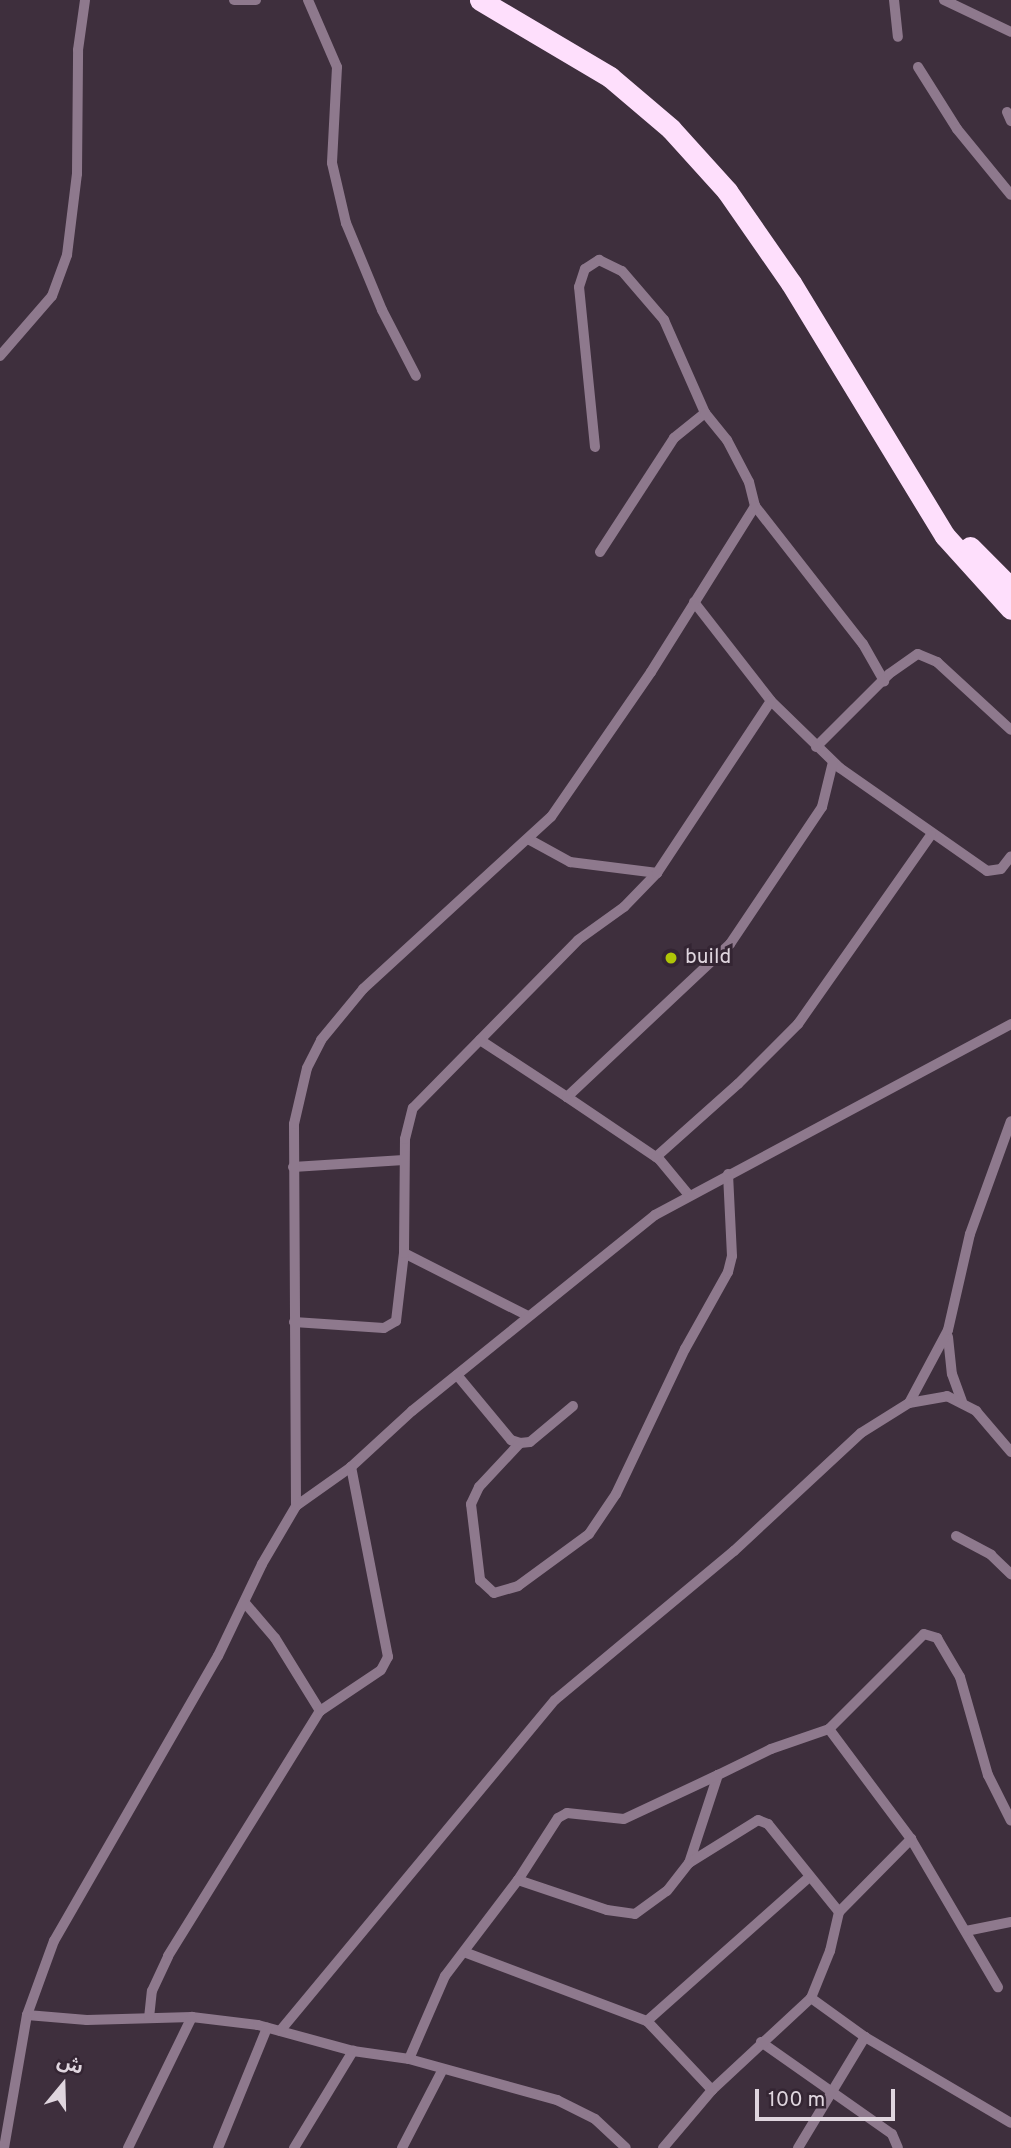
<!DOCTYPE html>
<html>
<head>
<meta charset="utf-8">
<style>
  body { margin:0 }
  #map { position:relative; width:1011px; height:2148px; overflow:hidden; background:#3e2f3d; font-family:Overpass,"Noto Sans Arabic",sans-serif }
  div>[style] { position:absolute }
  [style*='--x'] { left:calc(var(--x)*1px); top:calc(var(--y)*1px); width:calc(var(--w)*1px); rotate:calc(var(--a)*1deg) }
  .street>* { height:10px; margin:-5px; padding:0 5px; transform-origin:5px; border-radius:5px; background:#8e798d }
  .highway>* { height:21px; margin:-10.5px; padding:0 10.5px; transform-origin:10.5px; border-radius:10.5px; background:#fedffc }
  .dots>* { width:19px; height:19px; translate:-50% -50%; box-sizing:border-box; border:4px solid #342533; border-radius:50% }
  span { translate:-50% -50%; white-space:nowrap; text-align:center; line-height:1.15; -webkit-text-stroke:6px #342533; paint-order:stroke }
  .poi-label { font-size:21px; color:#dfd5de }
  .left { translate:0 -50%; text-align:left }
  .north { position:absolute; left:28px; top:2050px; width:70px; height:70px; -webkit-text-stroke:5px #342533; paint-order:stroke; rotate:19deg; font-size:19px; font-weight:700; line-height:28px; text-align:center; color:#dfd5de }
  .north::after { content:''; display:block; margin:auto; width:24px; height:32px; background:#dfd5de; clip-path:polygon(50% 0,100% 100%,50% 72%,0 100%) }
  .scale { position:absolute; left:755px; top:2089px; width:140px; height:32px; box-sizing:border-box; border:4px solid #dfd5de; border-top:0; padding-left:9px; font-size:21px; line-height:24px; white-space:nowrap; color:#dfd5de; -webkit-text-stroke:5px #342533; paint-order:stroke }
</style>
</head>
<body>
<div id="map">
  <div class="street">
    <i style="--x:234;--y:0;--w:22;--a:0"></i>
    <i style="--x:308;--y:0;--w:73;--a:66.6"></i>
    <i style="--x:337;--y:67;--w:96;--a:93"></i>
    <i style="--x:332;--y:163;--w:62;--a:76.9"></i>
    <i style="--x:346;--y:223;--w:94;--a:67.5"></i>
    <i style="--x:382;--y:310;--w:74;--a:62.7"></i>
    <i style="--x:894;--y:0;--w:37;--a:84"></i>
    <i style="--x:944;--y:0;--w:74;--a:25.5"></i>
    <i style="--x:918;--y:67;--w:73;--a:57.8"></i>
    <i style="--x:957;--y:129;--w:85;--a:50.7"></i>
    <i style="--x:1007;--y:112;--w:10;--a:66"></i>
    <i style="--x:0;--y:356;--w:79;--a:-49.1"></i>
    <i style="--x:52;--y:296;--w:44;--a:-69.9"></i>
    <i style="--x:67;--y:255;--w:82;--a:-83"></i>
    <i style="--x:77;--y:174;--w:124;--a:-89.5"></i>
    <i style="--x:78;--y:50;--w:50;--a:-82"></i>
    <i style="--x:595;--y:447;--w:161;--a:-95.7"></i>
    <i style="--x:579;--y:287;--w:19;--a:-72"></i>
    <i style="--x:585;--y:269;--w:17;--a:-33"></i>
    <i style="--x:599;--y:260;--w:25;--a:26"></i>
    <i style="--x:622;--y:271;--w:65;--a:49.4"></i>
    <i style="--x:664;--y:320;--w:102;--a:66.2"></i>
    <i style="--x:600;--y:552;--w:136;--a:-57"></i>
    <i style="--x:674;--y:438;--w:40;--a:-39"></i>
    <i style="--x:705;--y:413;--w:35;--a:51"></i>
    <i style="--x:727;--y:440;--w:47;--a:62.4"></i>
    <i style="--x:749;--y:482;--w:25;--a:76"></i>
    <i style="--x:755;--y:506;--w:175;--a:52"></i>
    <i style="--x:863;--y:644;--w:43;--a:60.4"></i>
    <i style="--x:694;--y:602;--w:125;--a:52.1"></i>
    <i style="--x:771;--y:701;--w:96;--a:44.2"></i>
    <i style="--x:840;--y:768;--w:179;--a:35"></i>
    <i style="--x:987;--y:871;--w:14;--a:-8"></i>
    <i style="--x:1001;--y:869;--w:16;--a:-52"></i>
    <i style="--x:816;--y:747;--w:103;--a:-45"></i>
    <i style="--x:889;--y:674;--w:35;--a:-35"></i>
    <i style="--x:918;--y:654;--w:21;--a:23"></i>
    <i style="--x:937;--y:662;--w:100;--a:42.6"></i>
    <i style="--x:530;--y:840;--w:46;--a:28.8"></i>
    <i style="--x:570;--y:862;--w:88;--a:7.2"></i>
    <i style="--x:480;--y:1040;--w:104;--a:33.2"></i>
    <i style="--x:567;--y:1097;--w:224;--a:-43.2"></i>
    <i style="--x:730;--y:944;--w:165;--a:-56.1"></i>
    <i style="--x:822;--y:807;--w:46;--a:-76.3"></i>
    <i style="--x:567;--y:1097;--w:111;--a:34"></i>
    <i style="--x:659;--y:1159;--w:45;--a:50.4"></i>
    <i style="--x:656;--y:1157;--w:110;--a:-41.7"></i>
    <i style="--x:738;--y:1084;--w:85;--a:-45"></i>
    <i style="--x:798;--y:1024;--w:231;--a:-54.9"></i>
    <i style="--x:293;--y:1167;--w:111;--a:-3.6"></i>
    <i style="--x:404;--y:1253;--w:139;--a:26.9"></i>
    <i style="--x:294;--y:1322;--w:90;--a:3.8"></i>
    <i style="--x:384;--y:1328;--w:14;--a:-30"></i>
    <i style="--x:396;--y:1321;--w:68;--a:-83.3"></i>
    <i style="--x:404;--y:1253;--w:114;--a:-89.5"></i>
    <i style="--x:405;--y:1139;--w:32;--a:-76"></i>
    <i style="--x:413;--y:1108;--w:235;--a:-45.5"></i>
    <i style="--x:578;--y:940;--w:57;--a:-35.7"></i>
    <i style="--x:624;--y:907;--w:47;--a:-45.9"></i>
    <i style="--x:657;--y:873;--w:206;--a:-56.5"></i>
    <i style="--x:948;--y:1337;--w:37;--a:84"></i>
    <i style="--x:952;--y:1374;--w:29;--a:70"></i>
    <i style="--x:457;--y:1375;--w:85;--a:50.3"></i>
    <i style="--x:511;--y:1440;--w:9;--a:18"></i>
    <i style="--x:520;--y:1443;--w:10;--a:-6"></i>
    <i style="--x:530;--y:1442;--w:56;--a:-39.9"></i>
    <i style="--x:909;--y:1403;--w:83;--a:-61.9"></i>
    <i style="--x:948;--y:1330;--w:98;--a:-77.1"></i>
    <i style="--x:970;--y:1234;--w:120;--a:-70.1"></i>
    <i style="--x:520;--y:1443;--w:60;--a:133"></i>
    <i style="--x:479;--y:1487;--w:19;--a:115"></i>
    <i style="--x:471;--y:1504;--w:77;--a:83.2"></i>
    <i style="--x:480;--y:1580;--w:19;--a:43"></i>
    <i style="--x:494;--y:1593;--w:25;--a:-16"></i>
    <i style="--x:518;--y:1586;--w:88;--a:-36.2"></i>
    <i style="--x:589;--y:1534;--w:48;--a:-56"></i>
    <i style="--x:616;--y:1494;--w:161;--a:-64.6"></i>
    <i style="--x:685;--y:1349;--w:88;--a:-60.8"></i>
    <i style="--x:728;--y:1272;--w:16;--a:-76"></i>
    <i style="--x:732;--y:1256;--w:82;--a:-92.8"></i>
    <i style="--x:296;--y:1506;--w:382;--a:-90.3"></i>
    <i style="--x:294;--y:1124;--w:57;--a:-76.9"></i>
    <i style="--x:307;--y:1068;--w:31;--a:-63"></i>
    <i style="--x:321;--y:1040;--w:66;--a:-50.5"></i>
    <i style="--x:363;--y:989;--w:255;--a:-42.5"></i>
    <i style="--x:551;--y:817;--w:176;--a:-55.4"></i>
    <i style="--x:651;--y:672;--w:196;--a:-57.9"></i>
    <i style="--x:956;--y:1536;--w:40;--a:28"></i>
    <i style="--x:991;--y:1555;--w:28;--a:44"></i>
    <i style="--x:245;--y:1603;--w:46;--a:49.4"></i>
    <i style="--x:275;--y:1638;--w:86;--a:58.3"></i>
    <i style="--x:829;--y:1729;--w:137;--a:53.3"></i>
    <i style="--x:911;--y:1839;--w:172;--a:59.6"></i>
    <i style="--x:689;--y:1863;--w:93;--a:-71.8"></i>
    <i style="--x:718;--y:1775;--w:59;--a:-26.1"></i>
    <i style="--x:771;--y:1749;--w:61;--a:-19"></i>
    <i style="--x:829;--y:1729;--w:134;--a:-45"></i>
    <i style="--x:924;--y:1634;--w:14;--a:17"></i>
    <i style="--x:937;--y:1638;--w:45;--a:59.5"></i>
    <i style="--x:960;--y:1677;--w:102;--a:74.1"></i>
    <i style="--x:988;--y:1775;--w:51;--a:63.4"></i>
    <i style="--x:518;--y:1880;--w:74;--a:-57.2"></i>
    <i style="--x:558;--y:1818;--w:10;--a:-29"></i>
    <i style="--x:567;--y:1813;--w:57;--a:6"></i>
    <i style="--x:624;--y:1819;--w:104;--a:-25.1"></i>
    <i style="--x:966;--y:1931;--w:46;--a:-11.3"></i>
    <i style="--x:464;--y:1952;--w:196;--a:20.7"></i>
    <i style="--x:647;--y:2021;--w:217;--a:-41.6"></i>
    <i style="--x:811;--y:1998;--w:67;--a:35.8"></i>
    <i style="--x:865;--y:2037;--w:169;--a:30.5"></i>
    <i style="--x:27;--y:2015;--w:60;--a:4.8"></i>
    <i style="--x:87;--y:2020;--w:105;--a:-1.6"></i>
    <i style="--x:192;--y:2017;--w:66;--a:6.9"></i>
    <i style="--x:258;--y:2025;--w:98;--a:15.3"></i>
    <i style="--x:353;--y:2051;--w:57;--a:8.1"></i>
    <i style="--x:409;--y:2059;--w:154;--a:15.5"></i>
    <i style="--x:557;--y:2100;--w:42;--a:26.6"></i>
    <i style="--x:595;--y:2119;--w:42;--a:43.1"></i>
    <i style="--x:149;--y:2018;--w:27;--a:-84"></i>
    <i style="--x:152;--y:1991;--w:38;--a:-65"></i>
    <i style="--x:168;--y:1956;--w:288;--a:-58.2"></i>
    <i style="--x:320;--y:1711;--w:73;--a:-33.9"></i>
    <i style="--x:381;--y:1670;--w:15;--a:-62"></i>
    <i style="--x:388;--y:1657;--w:194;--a:-101"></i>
    <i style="--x:647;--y:2021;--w:95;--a:46.7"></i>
    <i style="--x:280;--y:2031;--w:430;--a:-50.3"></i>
    <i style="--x:555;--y:1700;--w:233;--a:-39.8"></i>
    <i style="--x:734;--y:1551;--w:173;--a:-42.9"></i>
    <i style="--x:861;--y:1433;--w:57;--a:-32"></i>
    <i style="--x:909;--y:1403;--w:39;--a:-10"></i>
    <i style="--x:947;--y:1396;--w:33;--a:27"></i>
    <i style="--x:976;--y:1411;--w:54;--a:49.5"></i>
    <i style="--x:761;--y:2042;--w:160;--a:35.1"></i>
    <i style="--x:892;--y:2134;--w:15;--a:67"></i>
    <i style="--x:409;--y:2059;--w:90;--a:-66.6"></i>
    <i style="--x:445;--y:1976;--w:121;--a:-52.8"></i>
    <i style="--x:518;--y:1880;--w:94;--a:18.6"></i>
    <i style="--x:607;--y:1910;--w:28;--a:8"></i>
    <i style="--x:635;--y:1914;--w:39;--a:-36"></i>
    <i style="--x:667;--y:1891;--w:36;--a:-52"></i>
    <i style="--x:689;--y:1863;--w:81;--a:-31.9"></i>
    <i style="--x:758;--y:1820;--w:11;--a:22"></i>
    <i style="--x:768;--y:1824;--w:113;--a:51.1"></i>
    <i style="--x:4;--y:2148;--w:135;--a:-80.2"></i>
    <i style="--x:27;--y:2015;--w:79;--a:-70"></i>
    <i style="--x:54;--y:1941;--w:329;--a:-60.1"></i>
    <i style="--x:218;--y:1656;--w:102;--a:-64.4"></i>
    <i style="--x:262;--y:1564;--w:67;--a:-59.6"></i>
    <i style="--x:296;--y:1506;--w:67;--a:-35.3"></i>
    <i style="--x:351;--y:1467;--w:83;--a:-42.6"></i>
    <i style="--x:412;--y:1411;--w:312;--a:-38.9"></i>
    <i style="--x:655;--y:1215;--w:404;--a:-28.2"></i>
    <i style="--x:128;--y:2148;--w:146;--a:-64"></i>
    <i style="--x:218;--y:2148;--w:130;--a:-67.8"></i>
    <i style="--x:294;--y:2148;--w:114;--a:-58.7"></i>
    <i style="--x:402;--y:2148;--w:89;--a:-62.6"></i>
    <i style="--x:663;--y:2148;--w:76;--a:-49.8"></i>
    <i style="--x:712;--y:2090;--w:135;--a:-42.9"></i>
    <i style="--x:811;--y:1998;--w:51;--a:-68"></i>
    <i style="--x:830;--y:1951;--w:40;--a:-77"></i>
    <i style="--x:839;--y:1912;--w:103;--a:-45.4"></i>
    <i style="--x:798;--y:2148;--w:130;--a:-58.9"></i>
  </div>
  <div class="highway">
    <i style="--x:480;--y:0;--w:151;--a:30.6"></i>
    <i style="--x:610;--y:77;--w:80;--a:40.4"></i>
    <i style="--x:671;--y:129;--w:84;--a:47.9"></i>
    <i style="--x:727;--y:191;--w:112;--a:55.2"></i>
    <i style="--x:791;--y:283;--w:296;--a:58.7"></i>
    <i style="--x:945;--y:536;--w:98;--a:47.9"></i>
    <i style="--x:970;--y:547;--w:58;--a:45"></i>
  </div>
  <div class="dots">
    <i style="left:671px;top:958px;background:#afc507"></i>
  </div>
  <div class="poi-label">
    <span class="left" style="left:685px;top:958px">build</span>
  </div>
  <div class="north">ش</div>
  <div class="scale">100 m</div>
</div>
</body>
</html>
